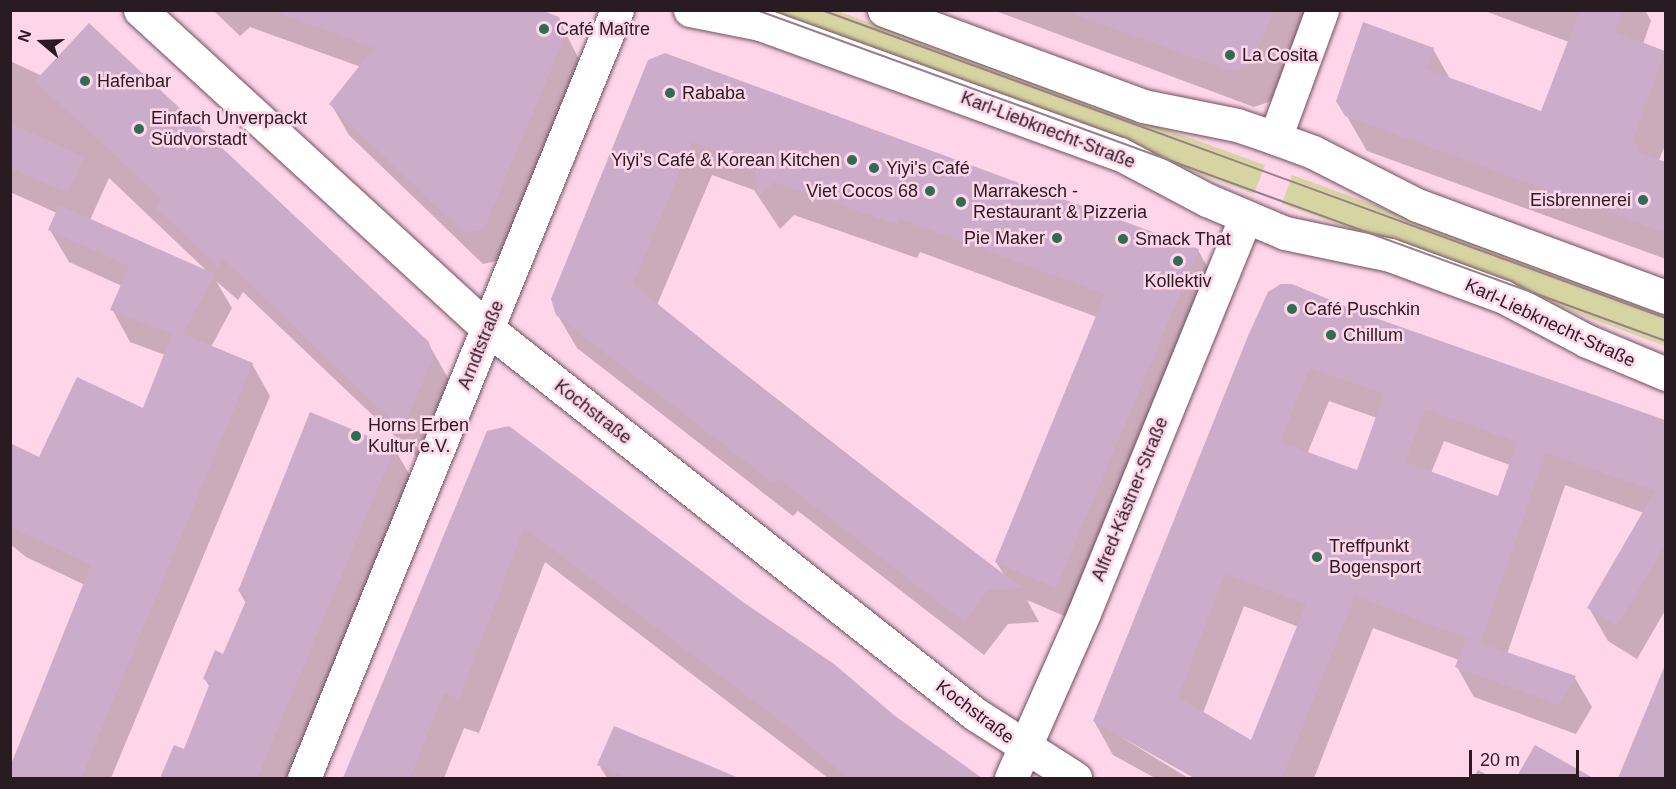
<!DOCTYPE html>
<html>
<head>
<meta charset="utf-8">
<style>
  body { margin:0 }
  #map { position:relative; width:1676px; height:789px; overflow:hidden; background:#fed5e9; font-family:Helvetica,sans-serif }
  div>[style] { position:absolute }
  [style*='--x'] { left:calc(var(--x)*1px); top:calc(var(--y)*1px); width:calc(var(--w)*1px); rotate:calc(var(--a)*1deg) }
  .green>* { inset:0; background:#d6d5a1 }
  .shadow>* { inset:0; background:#0003 }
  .building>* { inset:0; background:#cbadca }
  .roads { filter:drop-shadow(0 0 2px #714f60) drop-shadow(0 0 2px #714f60) }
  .minor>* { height:33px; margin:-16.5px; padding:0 16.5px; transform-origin:16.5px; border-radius:16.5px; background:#fff }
  .secondary>* { height:33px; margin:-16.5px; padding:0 16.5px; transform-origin:16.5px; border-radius:16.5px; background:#fff }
  .tram>* { height:1.5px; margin:-0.75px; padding:0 0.75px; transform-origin:0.75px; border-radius:0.75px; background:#9a7e8c }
  .dots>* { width:16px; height:16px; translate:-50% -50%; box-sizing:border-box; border:3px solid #fed5e9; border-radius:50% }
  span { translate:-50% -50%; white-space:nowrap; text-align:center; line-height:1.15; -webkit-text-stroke:5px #fed5e9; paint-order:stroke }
  .poi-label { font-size:18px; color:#291b22 }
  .left { translate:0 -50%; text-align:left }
  .right { translate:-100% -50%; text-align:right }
  .street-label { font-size:18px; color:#291b22 }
  .frame { position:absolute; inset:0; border:12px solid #291b22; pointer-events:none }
  .north { position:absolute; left:12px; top:12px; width:60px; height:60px; -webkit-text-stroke:4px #fed5e9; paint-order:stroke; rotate:289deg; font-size:16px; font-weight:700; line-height:24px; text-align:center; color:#291b22 }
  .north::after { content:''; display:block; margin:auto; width:21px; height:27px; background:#291b22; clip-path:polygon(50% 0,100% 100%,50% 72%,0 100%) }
  .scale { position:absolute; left:1469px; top:750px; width:110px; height:27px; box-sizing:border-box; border:3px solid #291b22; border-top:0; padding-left:8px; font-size:18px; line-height:21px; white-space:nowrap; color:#291b22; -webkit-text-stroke:4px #fed5e9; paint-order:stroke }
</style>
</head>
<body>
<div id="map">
  <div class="green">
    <i style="clip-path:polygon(742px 11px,837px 11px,1265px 165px,1254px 194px)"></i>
    <i style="clip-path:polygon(1292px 175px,1665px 310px,1665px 346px,1282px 204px)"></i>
  </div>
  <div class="shadow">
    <i style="clip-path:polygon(213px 10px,537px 10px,558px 18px,583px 67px,501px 260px,483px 264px,349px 135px,331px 104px,361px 67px,250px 27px,240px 36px)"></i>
    <i style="clip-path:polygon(993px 10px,1305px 10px,1271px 101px,1254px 107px)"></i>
    <i style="clip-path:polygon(1482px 10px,1645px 10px,1651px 21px,1643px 44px,1666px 52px,1666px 143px,1659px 160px,1666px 162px,1666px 259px,1367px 151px,1338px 101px,1433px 49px,1450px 79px,1542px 113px,1569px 42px)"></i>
    <i style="clip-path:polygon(evenodd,10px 61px,42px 76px,428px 343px,448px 378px,452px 394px,422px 462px,243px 292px,238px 300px,216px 281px,232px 308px,211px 347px,252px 364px,270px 396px,111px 778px,10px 778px,10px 770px,85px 585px,26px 557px,10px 544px,10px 445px,40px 459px,143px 410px,165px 355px,130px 342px,112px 309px,122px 286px,69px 262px,50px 230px,57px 213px,10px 192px,10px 61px,109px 178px,210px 274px,90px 220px,109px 178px)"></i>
    <i style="clip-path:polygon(evenodd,649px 62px,1198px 250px,1217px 284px,1076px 621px,1027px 600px,1039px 622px,1008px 624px,984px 655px,798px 511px,793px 516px,577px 348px,557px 314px,649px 62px,712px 175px,754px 190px,780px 229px,794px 215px,917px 258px,920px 252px,1097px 317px,996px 562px,1006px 578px,657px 305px,712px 175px)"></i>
    <i style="clip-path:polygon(evenodd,1269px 293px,1364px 316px,1666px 422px,1666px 609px,1637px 659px,1608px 641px,1589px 608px,1644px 513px,1565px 485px,1507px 654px,1575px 678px,1592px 707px,1576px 734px,1474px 697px,1457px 667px,1459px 660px,1373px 628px,1314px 778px,1194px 778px,1118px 735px,1188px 778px,1155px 778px,1113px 755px,1094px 721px,1269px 293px,1329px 401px,1377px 418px,1358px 472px,1307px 454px,1329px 401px,1269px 293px,1444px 441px,1510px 465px,1498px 498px,1431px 473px,1444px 441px,1269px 293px,1244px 606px,1299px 627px,1252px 742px,1203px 713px,1244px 606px)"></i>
    <i style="clip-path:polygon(488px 432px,958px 763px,967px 778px,828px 778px,545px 562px,479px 733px,464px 728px,444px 778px,347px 778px)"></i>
    <i style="clip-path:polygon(394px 448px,412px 479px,288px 778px,162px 778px,175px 747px,185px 751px,210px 688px,205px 679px,224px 656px,246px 603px,239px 591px)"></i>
    <i style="clip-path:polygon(1666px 666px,1666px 778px,1627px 778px,1623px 771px)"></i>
    <i style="clip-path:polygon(1536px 747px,1590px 778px,1518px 778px)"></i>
    <i style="clip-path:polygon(599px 765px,722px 772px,725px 778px,607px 778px)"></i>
    <i style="clip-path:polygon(1478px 770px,1493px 778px,1473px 778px)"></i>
  </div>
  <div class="building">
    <i style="clip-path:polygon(283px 10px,541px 10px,559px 17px,566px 34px,484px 229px,464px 233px,329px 104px,374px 48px,282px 14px)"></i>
    <i style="clip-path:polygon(1075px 10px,1275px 10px,1251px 65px,1233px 72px,1074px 14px)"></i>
    <i style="clip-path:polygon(1580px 10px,1623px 10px,1615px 32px,1665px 51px,1632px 143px,1638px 145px,1636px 151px,1665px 162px,1665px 233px,1345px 116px,1336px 101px,1363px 22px,1434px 48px,1426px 69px,1541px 111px)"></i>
    <i style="clip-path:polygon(89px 23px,429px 342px,433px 358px,402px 430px,223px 259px,218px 267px,156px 208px,162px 199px,35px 81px)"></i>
    <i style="clip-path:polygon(665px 53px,1199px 249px,1056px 588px,995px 562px,1105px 294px,900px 219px,898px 225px,774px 182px,759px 196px,755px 172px,739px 167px,740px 159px,692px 142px,633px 284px,814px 430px,1022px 588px,988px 590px,964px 622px,778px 478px,773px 483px,556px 315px,551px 299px,648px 60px)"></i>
    <i style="clip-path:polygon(10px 123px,84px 157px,68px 193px,10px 168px)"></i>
    <i style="clip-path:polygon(59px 205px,215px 274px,183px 334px,253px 363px,81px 778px,10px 778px,10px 767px,91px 565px,10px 527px,10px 443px,39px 457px,77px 377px,143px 408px,172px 334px,110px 310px,129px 266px,48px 230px)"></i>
    <i style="clip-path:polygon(evenodd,1281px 284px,1292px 284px,1364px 314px,1665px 420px,1665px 545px,1617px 626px,1587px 608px,1655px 491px,1546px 453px,1480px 643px,1355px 596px,1282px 778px,1195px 778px,1093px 721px,1248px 336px,1268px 292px,1281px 284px,1310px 368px,1384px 394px,1357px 470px,1280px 442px,1310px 368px,1281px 284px,1425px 409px,1517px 442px,1498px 496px,1405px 462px,1425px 409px,1281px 284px,1225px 574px,1306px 604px,1251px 740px,1178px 697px,1225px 574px)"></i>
    <i style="clip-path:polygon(310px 412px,395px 447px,257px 778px,160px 778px,174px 745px,184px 749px,210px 683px,203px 679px,215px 650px,223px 654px,248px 596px,238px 591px)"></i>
    <i style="clip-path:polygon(509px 426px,743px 602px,834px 664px,895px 716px,982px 778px,848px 778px,783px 723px,524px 528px,459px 699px,444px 693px,410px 778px,343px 778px,487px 431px)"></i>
    <i style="clip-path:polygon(1466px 638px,1576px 676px,1559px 705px,1455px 667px)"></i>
    <i style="clip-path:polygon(1665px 665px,1665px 778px,1618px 778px)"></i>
    <i style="clip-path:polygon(614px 726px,739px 778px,629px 778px,597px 765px)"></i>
    <i style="clip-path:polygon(1535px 745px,1593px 778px,1516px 778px)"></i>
  </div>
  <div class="roads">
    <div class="minor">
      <i style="--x:140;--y:10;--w:472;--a:42.5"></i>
      <i style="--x:488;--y:329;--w:621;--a:38.33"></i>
      <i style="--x:975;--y:714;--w:119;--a:32.6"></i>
      <i style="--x:1275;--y:138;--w:136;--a:-69.8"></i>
      <i style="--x:304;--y:778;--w:829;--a:-67.83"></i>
      <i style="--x:1011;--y:778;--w:180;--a:-66.1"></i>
      <i style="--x:1084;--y:613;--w:427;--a:-67.8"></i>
    </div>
    <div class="secondary">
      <i style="--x:690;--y:10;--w:71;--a:11.3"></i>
      <i style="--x:760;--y:24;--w:383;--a:19.9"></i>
      <i style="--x:1120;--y:154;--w:98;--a:27.9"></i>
      <i style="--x:1207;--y:200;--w:85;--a:22.9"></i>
      <i style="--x:1285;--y:233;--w:107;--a:11.8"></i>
      <i style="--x:1390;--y:255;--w:121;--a:20.2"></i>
      <i style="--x:1504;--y:297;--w:94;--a:27.9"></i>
      <i style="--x:1587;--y:341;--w:86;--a:22.7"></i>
      <i style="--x:884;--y:10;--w:276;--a:20.3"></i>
      <i style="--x:1143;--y:106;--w:96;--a:11.4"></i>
      <i style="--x:1237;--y:125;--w:40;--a:18.9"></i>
      <i style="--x:1275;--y:138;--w:40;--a:20.2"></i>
      <i style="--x:1313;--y:152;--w:117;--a:27"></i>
      <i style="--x:1417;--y:205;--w:265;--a:20.3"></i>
    </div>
  </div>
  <div class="tram">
    <i style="--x:757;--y:10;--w:967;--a:20.01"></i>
    <i style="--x:822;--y:10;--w:898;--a:20.05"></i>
  </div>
  <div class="dots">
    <i style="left:544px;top:29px;background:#2f6b55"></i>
    <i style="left:1230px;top:55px;background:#2f6b55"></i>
    <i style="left:85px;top:81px;background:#2f6b55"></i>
    <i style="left:670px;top:93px;background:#2f6b55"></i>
    <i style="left:139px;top:129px;background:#2f6b55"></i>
    <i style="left:852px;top:160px;background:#2f6b55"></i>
    <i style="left:874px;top:168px;background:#2f6b55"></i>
    <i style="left:930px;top:191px;background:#2f6b55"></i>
    <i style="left:1643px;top:200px;background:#2f6b55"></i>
    <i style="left:961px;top:202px;background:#2f6b55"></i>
    <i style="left:1057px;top:238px;background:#2f6b55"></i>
    <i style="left:1123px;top:239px;background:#2f6b55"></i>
    <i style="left:1178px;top:261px;background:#2f6b55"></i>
    <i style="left:1292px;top:309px;background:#2f6b55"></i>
    <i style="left:1331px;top:335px;background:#2f6b55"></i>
    <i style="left:356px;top:436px;background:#2f6b55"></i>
    <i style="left:1317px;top:557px;background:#2f6b55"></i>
  </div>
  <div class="poi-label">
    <span class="left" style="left:556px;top:29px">Café Maître</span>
    <span class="left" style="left:1242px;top:55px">La Cosita</span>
    <span class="left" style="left:97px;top:81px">Hafenbar</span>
    <span class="left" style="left:682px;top:93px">Rababa</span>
    <span class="left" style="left:151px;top:129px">Einfach Unverpackt<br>Südvorstadt</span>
    <span class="right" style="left:840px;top:160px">Yiyi’s Café &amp; Korean Kitchen</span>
    <span class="left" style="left:886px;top:168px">Yiyi's Café</span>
    <span class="right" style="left:918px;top:191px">Viet Cocos 68</span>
    <span class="left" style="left:973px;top:202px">Marrakesch -<br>Restaurant &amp; Pizzeria</span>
    <span class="right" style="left:1631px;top:200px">Eisbrennerei</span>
    <span class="right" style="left:1045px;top:238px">Pie Maker</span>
    <span class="left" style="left:1135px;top:239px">Smack That</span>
    <span style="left:1178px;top:281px">Kollektiv</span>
    <span class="left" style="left:1304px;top:309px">Café Puschkin</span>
    <span class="left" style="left:1343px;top:335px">Chillum</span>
    <span class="left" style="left:368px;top:436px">Horns Erben<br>Kultur e.V.</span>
    <span class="left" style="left:1329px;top:557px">Treffpunkt<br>Bogensport</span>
  </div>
  <div class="street-label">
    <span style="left:1048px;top:130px;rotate:21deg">Karl-Liebknecht-Straße</span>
    <span style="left:1550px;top:323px;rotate:25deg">Karl-Liebknecht-Straße</span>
    <span style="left:481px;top:345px;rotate:-68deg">Arndtstraße</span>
    <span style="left:593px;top:412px;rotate:38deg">Kochstraße</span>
    <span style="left:1130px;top:499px;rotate:-68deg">Alfred-Kästner-Straße</span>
    <span style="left:975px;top:712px;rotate:37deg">Kochstraße</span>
  </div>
  <div class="frame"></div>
  <div class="north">N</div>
  <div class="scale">20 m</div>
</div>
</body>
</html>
